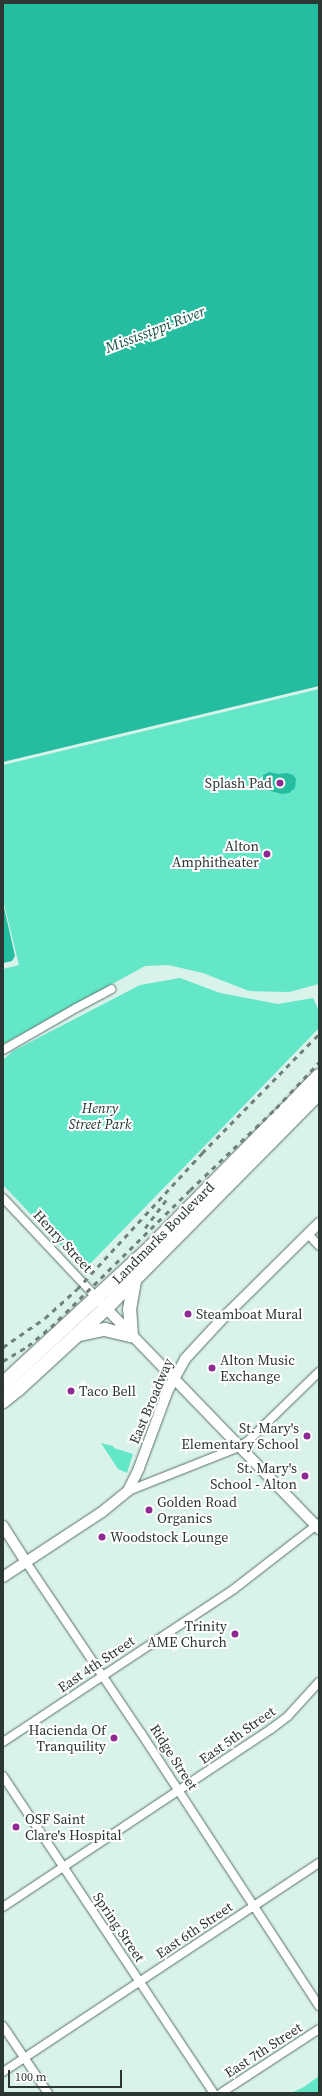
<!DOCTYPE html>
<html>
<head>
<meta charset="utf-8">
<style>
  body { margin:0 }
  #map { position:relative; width:322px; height:2096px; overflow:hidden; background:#d9f2ea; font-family:"Source Serif 4",serif }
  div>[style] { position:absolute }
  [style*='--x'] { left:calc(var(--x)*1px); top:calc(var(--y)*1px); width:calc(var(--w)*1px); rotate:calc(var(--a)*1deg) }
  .green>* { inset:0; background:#63e7c8 }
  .water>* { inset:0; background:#25bda0 }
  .roads { filter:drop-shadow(0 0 1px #596e68) drop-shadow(0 0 1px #596e68) }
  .minor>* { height:8px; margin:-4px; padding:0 4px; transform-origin:4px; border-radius:4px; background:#fff }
  .tertiary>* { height:10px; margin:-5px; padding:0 5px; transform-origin:5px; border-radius:5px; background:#fff }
  .primary>* { height:13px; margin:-6.5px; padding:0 6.5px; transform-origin:6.5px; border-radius:6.5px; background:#fff }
  .trunk>* { height:14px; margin:-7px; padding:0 7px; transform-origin:7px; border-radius:7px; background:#fff }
  .rail>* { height:2.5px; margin-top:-1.25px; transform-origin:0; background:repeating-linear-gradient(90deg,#70807b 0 5px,transparent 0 10px) }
  .dots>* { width:11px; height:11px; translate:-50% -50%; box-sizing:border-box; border:2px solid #fff; border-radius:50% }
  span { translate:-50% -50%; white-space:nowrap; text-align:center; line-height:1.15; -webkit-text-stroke:4px #fff; paint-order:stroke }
  .poi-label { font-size:14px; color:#2c3633 }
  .right { translate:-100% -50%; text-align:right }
  .left { translate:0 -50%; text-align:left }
  .park-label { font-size:14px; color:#19302a; font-style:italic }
  .street-label { font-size:14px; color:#2c3633 }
  .water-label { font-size:15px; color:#144f42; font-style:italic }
  .frame { position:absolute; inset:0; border:4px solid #2c3633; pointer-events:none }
  .scale { position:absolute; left:8px; top:2070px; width:114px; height:18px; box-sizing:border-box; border:2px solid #2c3633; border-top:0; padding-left:5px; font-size:12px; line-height:14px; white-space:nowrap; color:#2c3633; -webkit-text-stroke:3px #fff; paint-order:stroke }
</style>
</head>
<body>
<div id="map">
  <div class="green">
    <i style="clip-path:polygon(319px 689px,319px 984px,289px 992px,249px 991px,203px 973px,168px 965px,145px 966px,3px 1044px,3px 969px,19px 965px,3px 900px,3px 765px)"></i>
    <i style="clip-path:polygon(180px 978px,220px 993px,278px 1004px,313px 998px,319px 1011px,319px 1028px,84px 1270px,3px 1185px,3px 1060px,13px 1051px,140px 985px)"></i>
    <i style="clip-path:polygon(101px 1443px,113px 1446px,114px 1448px,133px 1454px,127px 1473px,118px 1469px)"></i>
    <i style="clip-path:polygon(319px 2076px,319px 2093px,291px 2093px,304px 2087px)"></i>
  </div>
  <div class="water">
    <i style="clip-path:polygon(3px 3px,319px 3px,319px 686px,3px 762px)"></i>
    <i style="clip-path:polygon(269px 772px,278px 774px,287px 773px,293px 775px,296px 779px,295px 788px,289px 793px,282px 794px,271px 791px,262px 782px,263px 775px)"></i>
    <i style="clip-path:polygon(3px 903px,15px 956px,12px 961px,3px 963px)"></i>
  </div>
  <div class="roads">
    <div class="minor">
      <i style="--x:3;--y:1050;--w:84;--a:-29.9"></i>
      <i style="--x:76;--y:1008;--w:40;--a:-28"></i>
      <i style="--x:3;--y:1198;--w:137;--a:46.8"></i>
      <i style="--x:308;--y:1234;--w:16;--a:47"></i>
      <i style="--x:128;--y:1491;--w:119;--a:-21.6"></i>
      <i style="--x:239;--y:1447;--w:11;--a:-34"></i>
      <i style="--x:248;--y:1441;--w:99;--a:-44.2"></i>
      <i style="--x:26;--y:1562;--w:206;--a:56.1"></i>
      <i style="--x:141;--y:1733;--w:326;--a:56.9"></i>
      <i style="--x:3;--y:1742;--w:277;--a:-33.5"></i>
      <i style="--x:234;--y:1589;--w:108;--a:-37.8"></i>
      <i style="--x:3;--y:1776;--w:381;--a:56.4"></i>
      <i style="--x:3;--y:1907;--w:322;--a:-33.6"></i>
      <i style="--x:271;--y:1729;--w:21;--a:-37"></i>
      <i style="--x:288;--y:1716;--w:46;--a:-47.6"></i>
      <i style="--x:3;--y:2026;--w:81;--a:56.1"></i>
      <i style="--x:3;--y:2072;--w:379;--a:-33.5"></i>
      <i style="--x:221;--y:2093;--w:117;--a:-33.1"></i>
    </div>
    <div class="tertiary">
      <i style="--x:102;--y:1304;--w:313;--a:46"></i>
      <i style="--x:3;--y:1526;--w:43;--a:57.4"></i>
      <i style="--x:3;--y:1577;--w:118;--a:-33.3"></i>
      <i style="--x:102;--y:1512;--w:33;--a:-39"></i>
      <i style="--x:128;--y:1491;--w:25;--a:-64"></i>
      <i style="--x:139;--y:1468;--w:83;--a:-69.6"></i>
      <i style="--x:168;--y:1390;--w:35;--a:-61"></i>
      <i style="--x:185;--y:1359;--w:53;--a:-47.3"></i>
      <i style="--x:221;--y:1320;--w:138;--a:-44.7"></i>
    </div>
    <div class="primary">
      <i style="--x:75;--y:1335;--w:30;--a:-12"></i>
      <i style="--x:104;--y:1329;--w:28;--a:13"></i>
      <i style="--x:131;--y:1335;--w:26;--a:-94"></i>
      <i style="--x:129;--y:1309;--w:28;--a:-80"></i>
    </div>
    <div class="trunk">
      <i style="--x:3;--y:1384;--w:203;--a:-42.8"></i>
      <i style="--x:152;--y:1246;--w:238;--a:-45.5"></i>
      <i style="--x:3;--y:1401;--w:19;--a:-39"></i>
      <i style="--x:18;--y:1389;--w:120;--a:-42.6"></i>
      <i style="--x:106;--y:1308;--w:303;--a:-45.3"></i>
    </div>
  </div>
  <div class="rail">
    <i style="--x:145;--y:1228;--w:35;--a:-53"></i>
    <i style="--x:3;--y:1347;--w:51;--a:-34.6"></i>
    <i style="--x:45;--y:1318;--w:43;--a:-42.2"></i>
    <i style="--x:77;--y:1289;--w:185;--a:-47.4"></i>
    <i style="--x:202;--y:1153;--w:167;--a:-45.5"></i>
    <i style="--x:3;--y:1361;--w:29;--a:-31"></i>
    <i style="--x:28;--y:1346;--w:30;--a:-40"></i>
    <i style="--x:51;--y:1327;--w:195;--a:-44.6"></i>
    <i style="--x:190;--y:1190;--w:119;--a:-43.6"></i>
    <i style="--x:276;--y:1108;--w:63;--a:-46.9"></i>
  </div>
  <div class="dots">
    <i style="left:280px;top:783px;background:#8d2b93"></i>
    <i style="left:267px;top:854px;background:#8d2b93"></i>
    <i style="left:188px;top:1314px;background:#8d2b93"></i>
    <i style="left:212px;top:1368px;background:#8d2b93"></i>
    <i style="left:71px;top:1391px;background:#8d2b93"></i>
    <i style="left:307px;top:1436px;background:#8d2b93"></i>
    <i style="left:305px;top:1476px;background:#8d2b93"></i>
    <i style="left:149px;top:1510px;background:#8d2b93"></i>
    <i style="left:102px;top:1537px;background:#8d2b93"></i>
    <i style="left:235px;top:1634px;background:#8d2b93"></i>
    <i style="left:114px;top:1738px;background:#8d2b93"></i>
    <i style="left:16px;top:1827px;background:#8d2b93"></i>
  </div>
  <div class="poi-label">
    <span class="right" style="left:272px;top:783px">Splash Pad</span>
    <span class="right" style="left:259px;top:854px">Alton<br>Amphitheater</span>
    <span class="left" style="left:196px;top:1314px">Steamboat Mural</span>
    <span class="left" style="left:220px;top:1368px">Alton Music<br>Exchange</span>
    <span class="left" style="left:79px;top:1391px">Taco Bell</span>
    <span class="right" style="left:299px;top:1436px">St. Mary's<br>Elementary School</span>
    <span class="right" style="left:297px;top:1476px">St. Mary's<br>School - Alton</span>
    <span class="left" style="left:157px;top:1510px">Golden Road<br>Organics</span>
    <span class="left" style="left:110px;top:1537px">Woodstock Lounge</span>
    <span class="right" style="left:227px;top:1634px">Trinity<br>AME Church</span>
    <span class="right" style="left:106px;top:1738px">Hacienda Of<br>Tranquility</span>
    <span class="left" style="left:25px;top:1827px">OSF Saint<br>Clare's Hospital</span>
  </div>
  <div class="park-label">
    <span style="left:100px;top:1116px">Henry<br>Street Park</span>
  </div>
  <div class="street-label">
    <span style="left:163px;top:1233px;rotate:-45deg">Landmarks Boulevard</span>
    <span style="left:63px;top:1241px;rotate:47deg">Henry Street</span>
    <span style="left:151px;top:1401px;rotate:-67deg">East Broadway</span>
    <span style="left:96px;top:1664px;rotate:-34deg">East 4th Street</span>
    <span style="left:237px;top:1735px;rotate:-35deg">East 5th Street</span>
    <span style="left:174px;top:1757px;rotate:57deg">Ridge Street</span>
    <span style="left:119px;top:1927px;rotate:56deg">Spring Street</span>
    <span style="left:194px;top:1930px;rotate:-34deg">East 6th Street</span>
    <span style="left:263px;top:2050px;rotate:-33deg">East 7th Street</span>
  </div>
  <div class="water-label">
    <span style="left:155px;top:329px;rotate:-21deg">Mississippi River</span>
  </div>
  <div class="frame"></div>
  <div class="scale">100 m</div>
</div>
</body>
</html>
